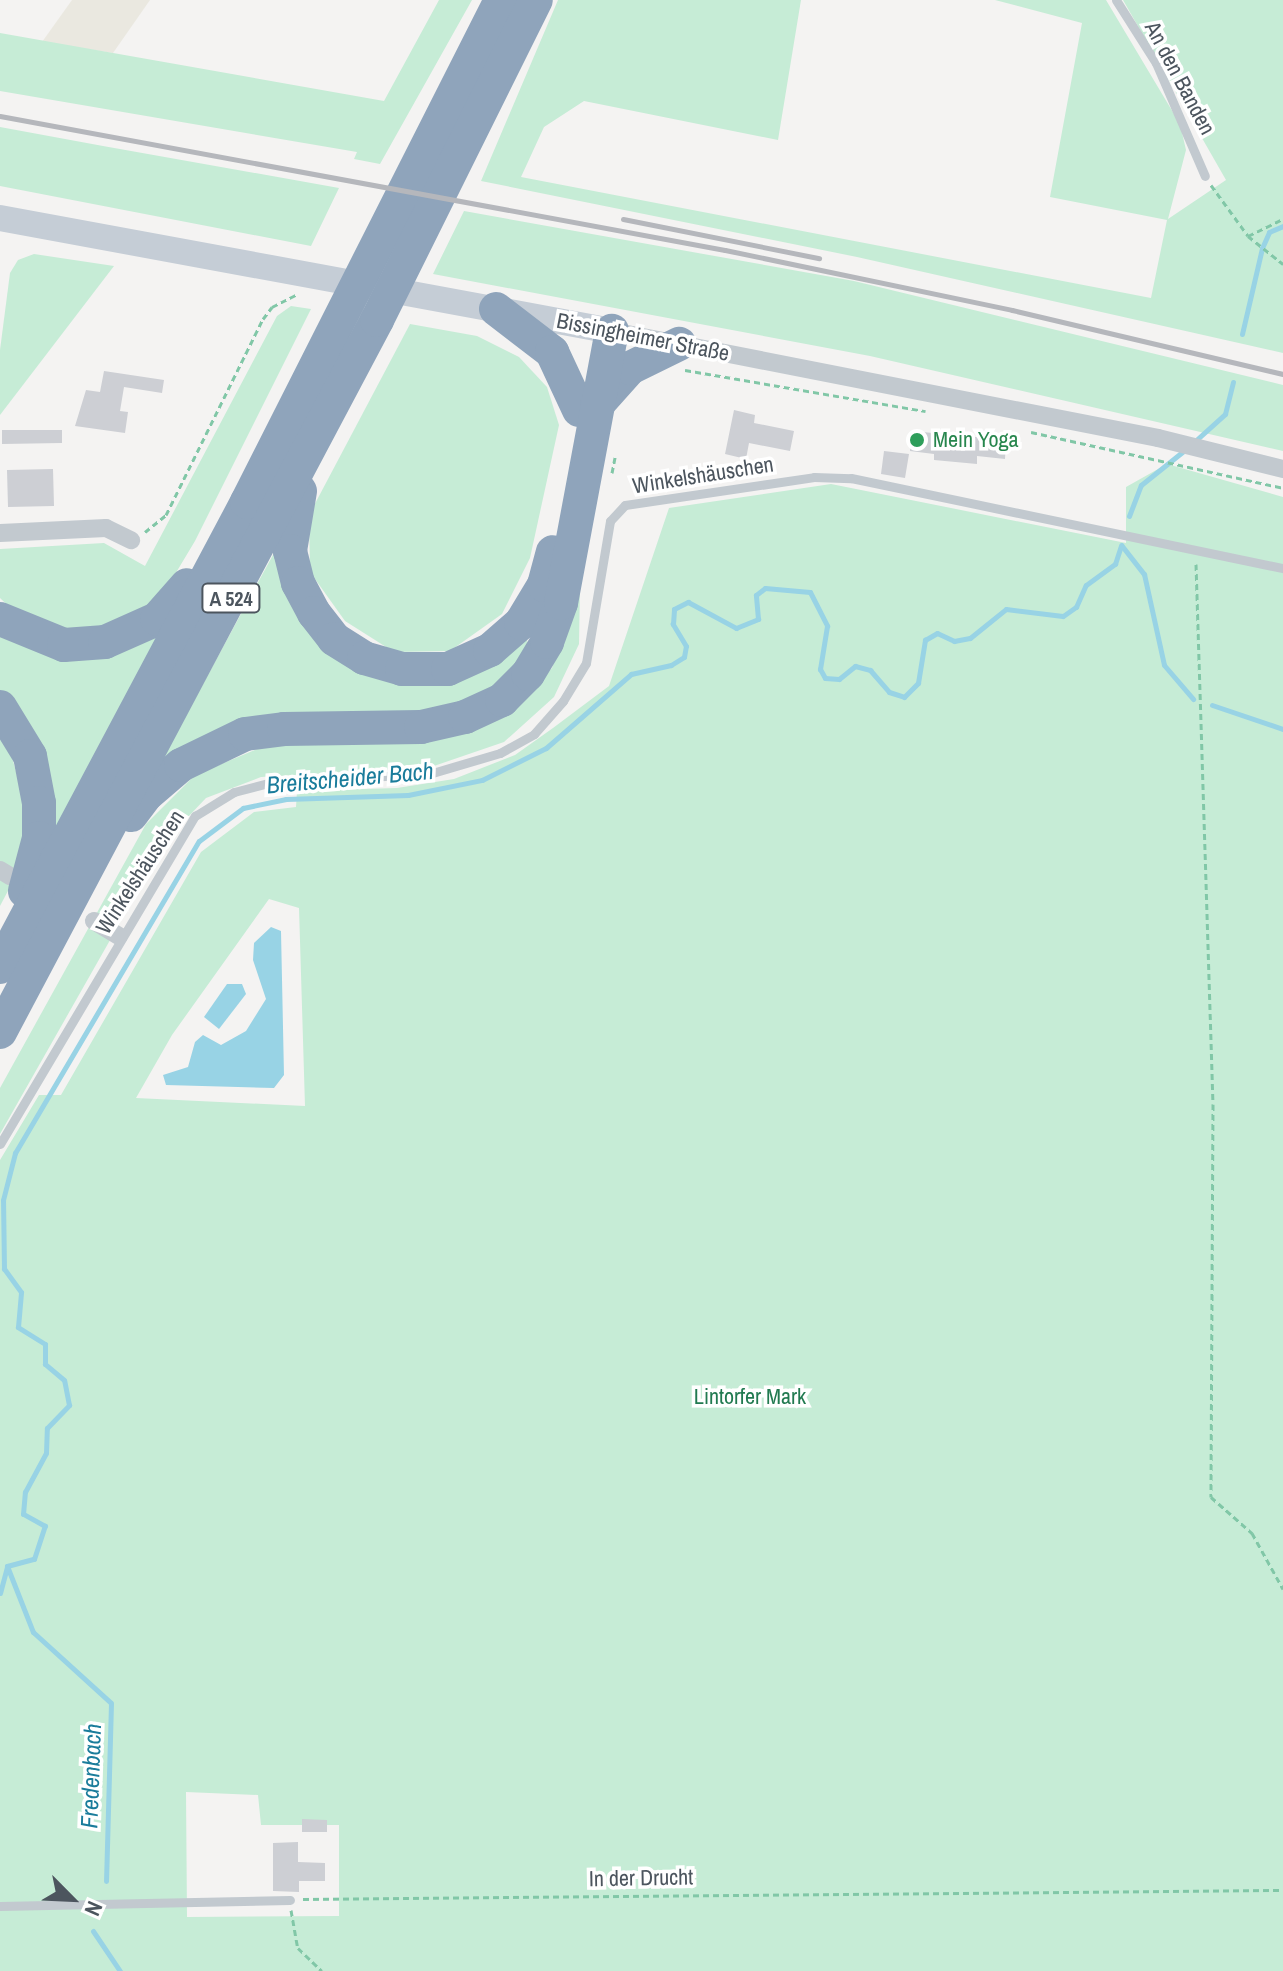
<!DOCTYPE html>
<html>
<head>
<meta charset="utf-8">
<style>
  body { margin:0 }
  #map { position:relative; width:1283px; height:1971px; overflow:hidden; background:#f4f3f2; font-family:"Archivo Narrow",sans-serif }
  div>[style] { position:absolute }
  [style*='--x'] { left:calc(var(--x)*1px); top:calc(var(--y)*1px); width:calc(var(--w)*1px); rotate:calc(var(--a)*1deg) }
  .commercial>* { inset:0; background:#eae8e0 }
  .green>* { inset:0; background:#c6ecd6 }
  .water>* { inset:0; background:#98d3e5 }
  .stream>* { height:5px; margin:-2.5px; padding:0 2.5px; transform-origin:2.5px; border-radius:2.5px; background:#98d3e5 }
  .building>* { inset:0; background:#cdcfd4 }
  .path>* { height:3px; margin-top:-1.5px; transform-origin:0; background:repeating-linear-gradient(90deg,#81c7a7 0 6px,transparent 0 10px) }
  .lane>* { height:9px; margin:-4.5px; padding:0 4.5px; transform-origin:4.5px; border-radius:4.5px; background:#c2c9cf }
  .street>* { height:18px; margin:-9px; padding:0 9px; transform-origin:9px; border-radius:9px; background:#c2c9cf }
  .secondary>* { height:26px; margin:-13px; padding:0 13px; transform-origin:13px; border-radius:13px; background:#c5cdd6 }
  .highway>* { height:34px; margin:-17px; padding:0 17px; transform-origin:17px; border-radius:17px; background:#8fa4bb }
  .rail>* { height:5px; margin:-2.5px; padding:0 2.5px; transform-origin:2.5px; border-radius:2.5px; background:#b5b7bc }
  .dots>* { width:22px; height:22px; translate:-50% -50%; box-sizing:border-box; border:4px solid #fff; border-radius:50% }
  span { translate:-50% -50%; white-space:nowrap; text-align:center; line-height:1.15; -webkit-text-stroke:7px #fff; paint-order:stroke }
  .shield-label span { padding:2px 6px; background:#fff; border:2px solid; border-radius:6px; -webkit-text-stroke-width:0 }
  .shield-label { font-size:20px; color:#4c555e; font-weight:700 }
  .street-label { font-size:22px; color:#4c555e }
  .leisure-label { font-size:22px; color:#27864d }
  .left { translate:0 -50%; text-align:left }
  .park-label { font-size:22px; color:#217a50 }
  .water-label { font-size:24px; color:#1a7c9b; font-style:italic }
  .north { position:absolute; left:32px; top:1859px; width:80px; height:80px; -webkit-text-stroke:6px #fff; paint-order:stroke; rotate:114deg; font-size:22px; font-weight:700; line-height:32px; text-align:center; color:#4c555e }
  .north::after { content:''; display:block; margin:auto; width:28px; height:36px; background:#4c555e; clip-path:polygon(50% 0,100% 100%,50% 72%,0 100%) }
</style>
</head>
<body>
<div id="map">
  <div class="commercial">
    <i style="clip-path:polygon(72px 0,150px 0,113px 53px,42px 42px)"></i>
  </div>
  <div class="green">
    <i style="clip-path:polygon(439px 0,472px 0,380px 164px,354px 159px,357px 152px,0 91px,0 33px,384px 101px)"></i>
    <i style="clip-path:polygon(558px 0,801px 0,778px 140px,584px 101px,544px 127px,521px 177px,1151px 298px,1167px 220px,1050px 197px,1082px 23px,995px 0,1106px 0,1180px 124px,1186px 150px,1168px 219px,1226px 180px,1123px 0,1283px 0,1283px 353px,857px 257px,481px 181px)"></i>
    <i style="clip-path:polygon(0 127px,103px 146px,339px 188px,311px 246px,0 186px)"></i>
    <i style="clip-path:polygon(464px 211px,854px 281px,1283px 385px,1283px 451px,870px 356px,433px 274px)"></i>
    <i style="clip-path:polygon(34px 254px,114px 266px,0 415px,0 350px,10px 273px,18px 260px)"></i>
    <i style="clip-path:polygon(291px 306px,311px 309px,195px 541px,159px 601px,107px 625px,69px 631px,20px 617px,0 598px,0 549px,104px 543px,145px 566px,277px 316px)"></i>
    <i style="clip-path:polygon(410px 324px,477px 336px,519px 357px,547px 387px,559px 425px,530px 558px,502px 614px,450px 651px,394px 652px,345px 621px,310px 572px,309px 515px)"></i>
    <i style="clip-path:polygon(evenodd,1167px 464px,1283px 497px,1283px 1971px,0 1971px,0 1160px,39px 1095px,61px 1095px,201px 852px,254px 812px,296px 807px,297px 791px,397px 788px,454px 779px,515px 755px,553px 728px,609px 686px,669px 508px,831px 484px,1126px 543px,1126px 487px,1167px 464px,269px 899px,299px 908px,305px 1106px,136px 1098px,172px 1035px,269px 899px,1167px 464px,186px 1792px,258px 1795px,261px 1825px,339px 1825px,339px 1916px,187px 1917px,186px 1792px)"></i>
    <i style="clip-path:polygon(280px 542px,379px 678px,527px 637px,528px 652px,496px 689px,459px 710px,282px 720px,154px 774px)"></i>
    <i style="clip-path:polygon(580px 585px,579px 644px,554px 697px,504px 742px,431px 767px,261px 777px,206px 798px,168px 838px,0 1134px,0 1088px,146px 824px,195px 775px,269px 744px,494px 722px,552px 668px)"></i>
    <i style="clip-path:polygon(166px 625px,48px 844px,0 695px,0 626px,20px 642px)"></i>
    <i style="clip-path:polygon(0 732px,8px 742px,26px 809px,19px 870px,0 906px)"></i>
  </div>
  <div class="water">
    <i style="clip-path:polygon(271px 927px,281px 931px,284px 1075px,274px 1088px,166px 1085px,163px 1075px,188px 1067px,195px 1042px,203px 1035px,221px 1045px,246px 1031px,266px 999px,253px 960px,254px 943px)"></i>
    <i style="clip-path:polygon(227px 984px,242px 984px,246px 994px,219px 1029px,204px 1017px)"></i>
  </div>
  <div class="stream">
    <i style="--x:1242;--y:334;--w:88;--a:-76.9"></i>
    <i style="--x:1262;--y:248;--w:17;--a:-66"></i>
    <i style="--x:1269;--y:232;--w:15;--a:-23"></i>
    <i style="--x:1194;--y:442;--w:42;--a:-42.1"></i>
    <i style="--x:1225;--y:414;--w:33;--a:-76"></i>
    <i style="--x:1129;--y:516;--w:33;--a:-69"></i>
    <i style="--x:1141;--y:485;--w:58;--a:-38.7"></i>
    <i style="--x:1122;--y:546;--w:36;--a:52"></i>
    <i style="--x:1144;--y:574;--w:93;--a:77.6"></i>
    <i style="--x:1164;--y:665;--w:45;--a:49.5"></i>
    <i style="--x:1212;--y:705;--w:75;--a:18.7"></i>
    <i style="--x:7;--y:1566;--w:71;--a:68.5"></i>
    <i style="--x:33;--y:1632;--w:105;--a:42.3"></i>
    <i style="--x:111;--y:1703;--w:178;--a:91.6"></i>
    <i style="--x:0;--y:1593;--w:28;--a:-75"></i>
    <i style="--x:7;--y:1566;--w:28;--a:-15"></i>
    <i style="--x:34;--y:1559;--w:35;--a:-72"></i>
    <i style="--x:45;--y:1526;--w:25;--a:-151"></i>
    <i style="--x:23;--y:1514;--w:22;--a:-85"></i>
    <i style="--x:25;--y:1492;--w:44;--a:-61.7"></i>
    <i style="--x:46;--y:1453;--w:25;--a:-88"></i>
    <i style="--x:47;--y:1428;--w:32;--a:-46"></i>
    <i style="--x:69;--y:1405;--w:25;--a:-101"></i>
    <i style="--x:64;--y:1380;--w:25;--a:-140"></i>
    <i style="--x:45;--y:1364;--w:20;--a:-90"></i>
    <i style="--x:45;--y:1344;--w:32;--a:-148"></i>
    <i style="--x:18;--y:1327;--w:35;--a:-85"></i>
    <i style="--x:21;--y:1292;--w:29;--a:-126"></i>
    <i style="--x:4;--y:1269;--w:69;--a:-90.8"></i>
    <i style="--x:3;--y:1200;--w:49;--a:-75.7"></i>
    <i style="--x:15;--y:1153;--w:362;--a:-59.5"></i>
    <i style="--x:199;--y:841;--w:55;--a:-36.9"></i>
    <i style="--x:243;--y:808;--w:44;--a:-11.8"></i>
    <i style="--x:286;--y:799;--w:122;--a:-1.9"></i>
    <i style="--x:408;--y:795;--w:76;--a:-11.5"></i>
    <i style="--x:482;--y:780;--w:72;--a:-26.6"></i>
    <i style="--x:546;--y:748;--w:113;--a:-41"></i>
    <i style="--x:631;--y:674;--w:41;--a:-12.7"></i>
    <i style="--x:671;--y:665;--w:15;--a:-32"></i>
    <i style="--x:684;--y:657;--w:11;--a:-80"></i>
    <i style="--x:686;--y:646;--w:26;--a:-121"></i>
    <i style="--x:673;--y:624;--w:15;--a:-86"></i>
    <i style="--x:674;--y:609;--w:16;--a:-27"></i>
    <i style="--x:688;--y:602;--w:55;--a:28.4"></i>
    <i style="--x:736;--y:628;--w:24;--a:-22"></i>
    <i style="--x:758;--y:619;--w:24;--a:-95"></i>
    <i style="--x:756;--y:595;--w:11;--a:-38"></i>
    <i style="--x:765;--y:588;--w:45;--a:5.1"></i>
    <i style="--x:810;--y:592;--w:38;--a:63"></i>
    <i style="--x:827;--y:626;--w:44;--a:99.2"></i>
    <i style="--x:820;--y:669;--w:10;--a:61"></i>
    <i style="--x:825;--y:678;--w:14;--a:4"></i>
    <i style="--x:839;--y:679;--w:21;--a:-39"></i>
    <i style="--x:855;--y:666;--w:16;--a:15"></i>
    <i style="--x:870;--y:670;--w:29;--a:49"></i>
    <i style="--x:889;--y:692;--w:16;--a:18"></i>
    <i style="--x:904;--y:697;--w:20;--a:-45"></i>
    <i style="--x:918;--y:683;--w:44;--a:-80.8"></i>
    <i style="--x:925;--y:640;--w:14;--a:-30"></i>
    <i style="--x:937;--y:633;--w:19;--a:25"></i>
    <i style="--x:954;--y:641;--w:16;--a:-11"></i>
    <i style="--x:970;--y:638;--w:46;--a:-38.9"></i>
    <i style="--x:1006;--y:609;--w:57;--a:7"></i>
    <i style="--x:1063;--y:616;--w:16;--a:-35"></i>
    <i style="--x:1076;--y:607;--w:24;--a:-66"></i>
    <i style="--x:1086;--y:585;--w:36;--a:-36"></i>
    <i style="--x:1115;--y:564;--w:20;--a:-72"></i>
    <i style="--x:93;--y:1931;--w:48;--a:56"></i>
  </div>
  <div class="building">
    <i style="clip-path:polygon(104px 371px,164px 380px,162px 393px,124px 387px,120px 411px,128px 412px,125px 433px,75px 426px,86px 390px,100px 392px)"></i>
    <i style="clip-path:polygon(734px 410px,755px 415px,754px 423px,794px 431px,790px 451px,749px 443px,746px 459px,725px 454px)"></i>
    <i style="clip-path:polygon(2px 430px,62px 430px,62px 443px,2px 444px)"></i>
    <i style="clip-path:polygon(912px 431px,1006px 440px,1005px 459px,977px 456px,977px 464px,934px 460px,934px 454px,910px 451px)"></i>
    <i style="clip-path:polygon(884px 451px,909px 454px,905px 478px,881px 474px)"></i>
    <i style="clip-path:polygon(53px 469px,54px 506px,8px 507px,7px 470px)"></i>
    <i style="clip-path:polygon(302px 1819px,327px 1820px,327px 1832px,302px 1832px)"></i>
    <i style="clip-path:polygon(298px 1842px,298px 1862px,325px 1863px,325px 1881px,299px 1881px,299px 1892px,273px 1891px,273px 1843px)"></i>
  </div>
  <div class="path">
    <i style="--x:1211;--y:185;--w:63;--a:54"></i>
    <i style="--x:1248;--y:236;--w:45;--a:38.7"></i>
    <i style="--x:1248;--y:236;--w:39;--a:-26"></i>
    <i style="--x:685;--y:370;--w:244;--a:9.7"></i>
    <i style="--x:1031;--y:432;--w:258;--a:12.5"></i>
    <i style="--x:612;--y:473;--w:16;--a:-79"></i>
    <i style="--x:145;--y:532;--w:27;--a:-39"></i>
    <i style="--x:166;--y:515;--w:219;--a:-63.7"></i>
    <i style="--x:263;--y:319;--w:15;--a:-53"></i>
    <i style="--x:272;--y:307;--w:27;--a:-27"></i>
    <i style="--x:1196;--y:564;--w:540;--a:88.2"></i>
    <i style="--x:1213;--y:1104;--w:393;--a:90.3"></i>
    <i style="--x:1211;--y:1497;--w:55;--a:41.3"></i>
    <i style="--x:1252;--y:1533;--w:64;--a:61"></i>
    <i style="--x:303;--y:1899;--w:980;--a:-0.53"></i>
    <i style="--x:291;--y:1910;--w:39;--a:80"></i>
    <i style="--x:298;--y:1948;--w:33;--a:44"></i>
  </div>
  <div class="lane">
    <i style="--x:1116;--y:0;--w:75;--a:57.6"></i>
    <i style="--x:1156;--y:63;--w:123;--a:66.6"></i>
    <i style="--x:0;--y:1144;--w:382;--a:-59.3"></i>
    <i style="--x:195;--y:816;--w:46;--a:-31.6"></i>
    <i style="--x:234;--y:792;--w:43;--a:-14.7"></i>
    <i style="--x:276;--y:781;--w:153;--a:-2.6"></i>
    <i style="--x:429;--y:774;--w:74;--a:-16.5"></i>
    <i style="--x:500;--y:753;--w:39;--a:-29"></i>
    <i style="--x:534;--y:734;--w:44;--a:-48.7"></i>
    <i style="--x:563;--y:701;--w:44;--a:-58.8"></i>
    <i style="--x:586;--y:663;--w:144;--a:-80.4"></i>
    <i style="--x:610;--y:521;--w:22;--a:-47"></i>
    <i style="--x:625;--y:505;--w:191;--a:-8.4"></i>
    <i style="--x:814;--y:477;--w:37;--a:2"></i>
    <i style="--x:851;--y:478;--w:441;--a:11.8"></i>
    <i style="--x:0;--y:1906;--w:290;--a:-1.2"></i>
  </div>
  <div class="street">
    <i style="--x:612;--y:331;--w:556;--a:11.09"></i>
    <i style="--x:1158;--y:438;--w:129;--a:13.9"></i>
    <i style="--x:0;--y:533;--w:106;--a:-2.7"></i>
    <i style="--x:106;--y:528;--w:28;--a:26"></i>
    <i style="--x:0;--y:870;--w:12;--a:31"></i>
    <i style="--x:94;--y:921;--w:29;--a:31"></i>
  </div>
  <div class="secondary">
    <i style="--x:0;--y:218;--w:622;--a:10.46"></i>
  </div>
  <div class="highway">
    <i style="--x:496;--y:309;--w:71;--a:37.5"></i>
    <i style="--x:552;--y:352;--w:64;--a:65"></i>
    <i style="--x:597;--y:405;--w:50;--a:-48.3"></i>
    <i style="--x:630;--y:368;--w:55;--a:-26.1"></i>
    <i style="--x:300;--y:491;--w:61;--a:99.5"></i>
    <i style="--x:290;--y:551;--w:33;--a:76"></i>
    <i style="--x:298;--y:583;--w:34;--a:62"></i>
    <i style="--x:314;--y:613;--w:33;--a:52"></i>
    <i style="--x:334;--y:639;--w:36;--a:32"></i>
    <i style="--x:364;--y:658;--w:40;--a:16"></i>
    <i style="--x:402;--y:669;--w:46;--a:0"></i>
    <i style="--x:448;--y:669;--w:46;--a:-24.3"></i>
    <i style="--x:490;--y:650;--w:41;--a:-41.1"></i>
    <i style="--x:521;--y:623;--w:44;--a:-58.8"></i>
    <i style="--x:544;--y:585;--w:34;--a:-75"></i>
    <i style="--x:0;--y:619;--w:69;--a:22.1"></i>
    <i style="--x:64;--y:645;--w:41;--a:-4.2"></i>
    <i style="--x:105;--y:642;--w:57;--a:-23.9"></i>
    <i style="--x:157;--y:619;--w:45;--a:-48.6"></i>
    <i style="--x:0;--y:707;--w:57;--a:58.5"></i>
    <i style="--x:30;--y:756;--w:48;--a:79.2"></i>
    <i style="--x:39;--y:803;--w:35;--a:90"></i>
    <i style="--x:39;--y:838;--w:55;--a:104.8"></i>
    <i style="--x:131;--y:815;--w:25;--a:-53"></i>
    <i style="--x:146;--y:795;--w:46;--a:-40.6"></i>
    <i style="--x:181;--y:765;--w:71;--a:-25.8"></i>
    <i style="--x:245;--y:734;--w:39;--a:-7"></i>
    <i style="--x:284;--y:729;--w:137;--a:-0.8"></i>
    <i style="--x:421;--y:727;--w:45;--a:-12.8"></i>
    <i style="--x:465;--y:717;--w:41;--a:-24.7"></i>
    <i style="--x:502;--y:700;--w:37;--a:-45"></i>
    <i style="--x:528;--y:674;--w:37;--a:-59"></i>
    <i style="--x:547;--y:642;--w:41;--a:-70.3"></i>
    <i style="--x:561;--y:603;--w:277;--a:-79.4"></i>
    <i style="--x:0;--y:967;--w:527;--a:-62.02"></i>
    <i style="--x:247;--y:502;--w:563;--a:-63.16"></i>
    <i style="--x:0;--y:1032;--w:806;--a:-62.1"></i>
    <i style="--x:377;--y:320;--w:357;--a:-63.6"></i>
  </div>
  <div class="rail">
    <i style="--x:0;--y:116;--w:737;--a:10.47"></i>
    <i style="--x:725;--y:250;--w:293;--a:11.8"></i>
    <i style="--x:1012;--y:310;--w:278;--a:13.3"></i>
    <i style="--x:623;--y:219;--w:200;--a:11.3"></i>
  </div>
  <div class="dots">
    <i style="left:917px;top:440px;background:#2e9e5b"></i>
  </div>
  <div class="shield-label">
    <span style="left:231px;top:598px">A 524</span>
  </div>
  <div class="street-label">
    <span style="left:1180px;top:78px;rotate:62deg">An den Banden</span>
    <span style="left:643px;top:337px;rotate:11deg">Bissingheimer Straße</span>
    <span style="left:703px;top:475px;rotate:-9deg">Winkelshäuschen</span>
    <span style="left:140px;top:872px;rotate:-57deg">Winkelshäuschen</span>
    <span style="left:641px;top:1878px;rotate:-1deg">In der Drucht</span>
  </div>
  <div class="leisure-label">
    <span class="left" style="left:933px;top:440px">Mein Yoga</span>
  </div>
  <div class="park-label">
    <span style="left:750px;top:1397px">Lintorfer Mark</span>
  </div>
  <div class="water-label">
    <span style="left:350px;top:778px;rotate:-5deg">Breitscheider Bach</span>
    <span style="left:91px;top:1776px;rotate:-88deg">Fredenbach</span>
  </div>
  <div class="north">N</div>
</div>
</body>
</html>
